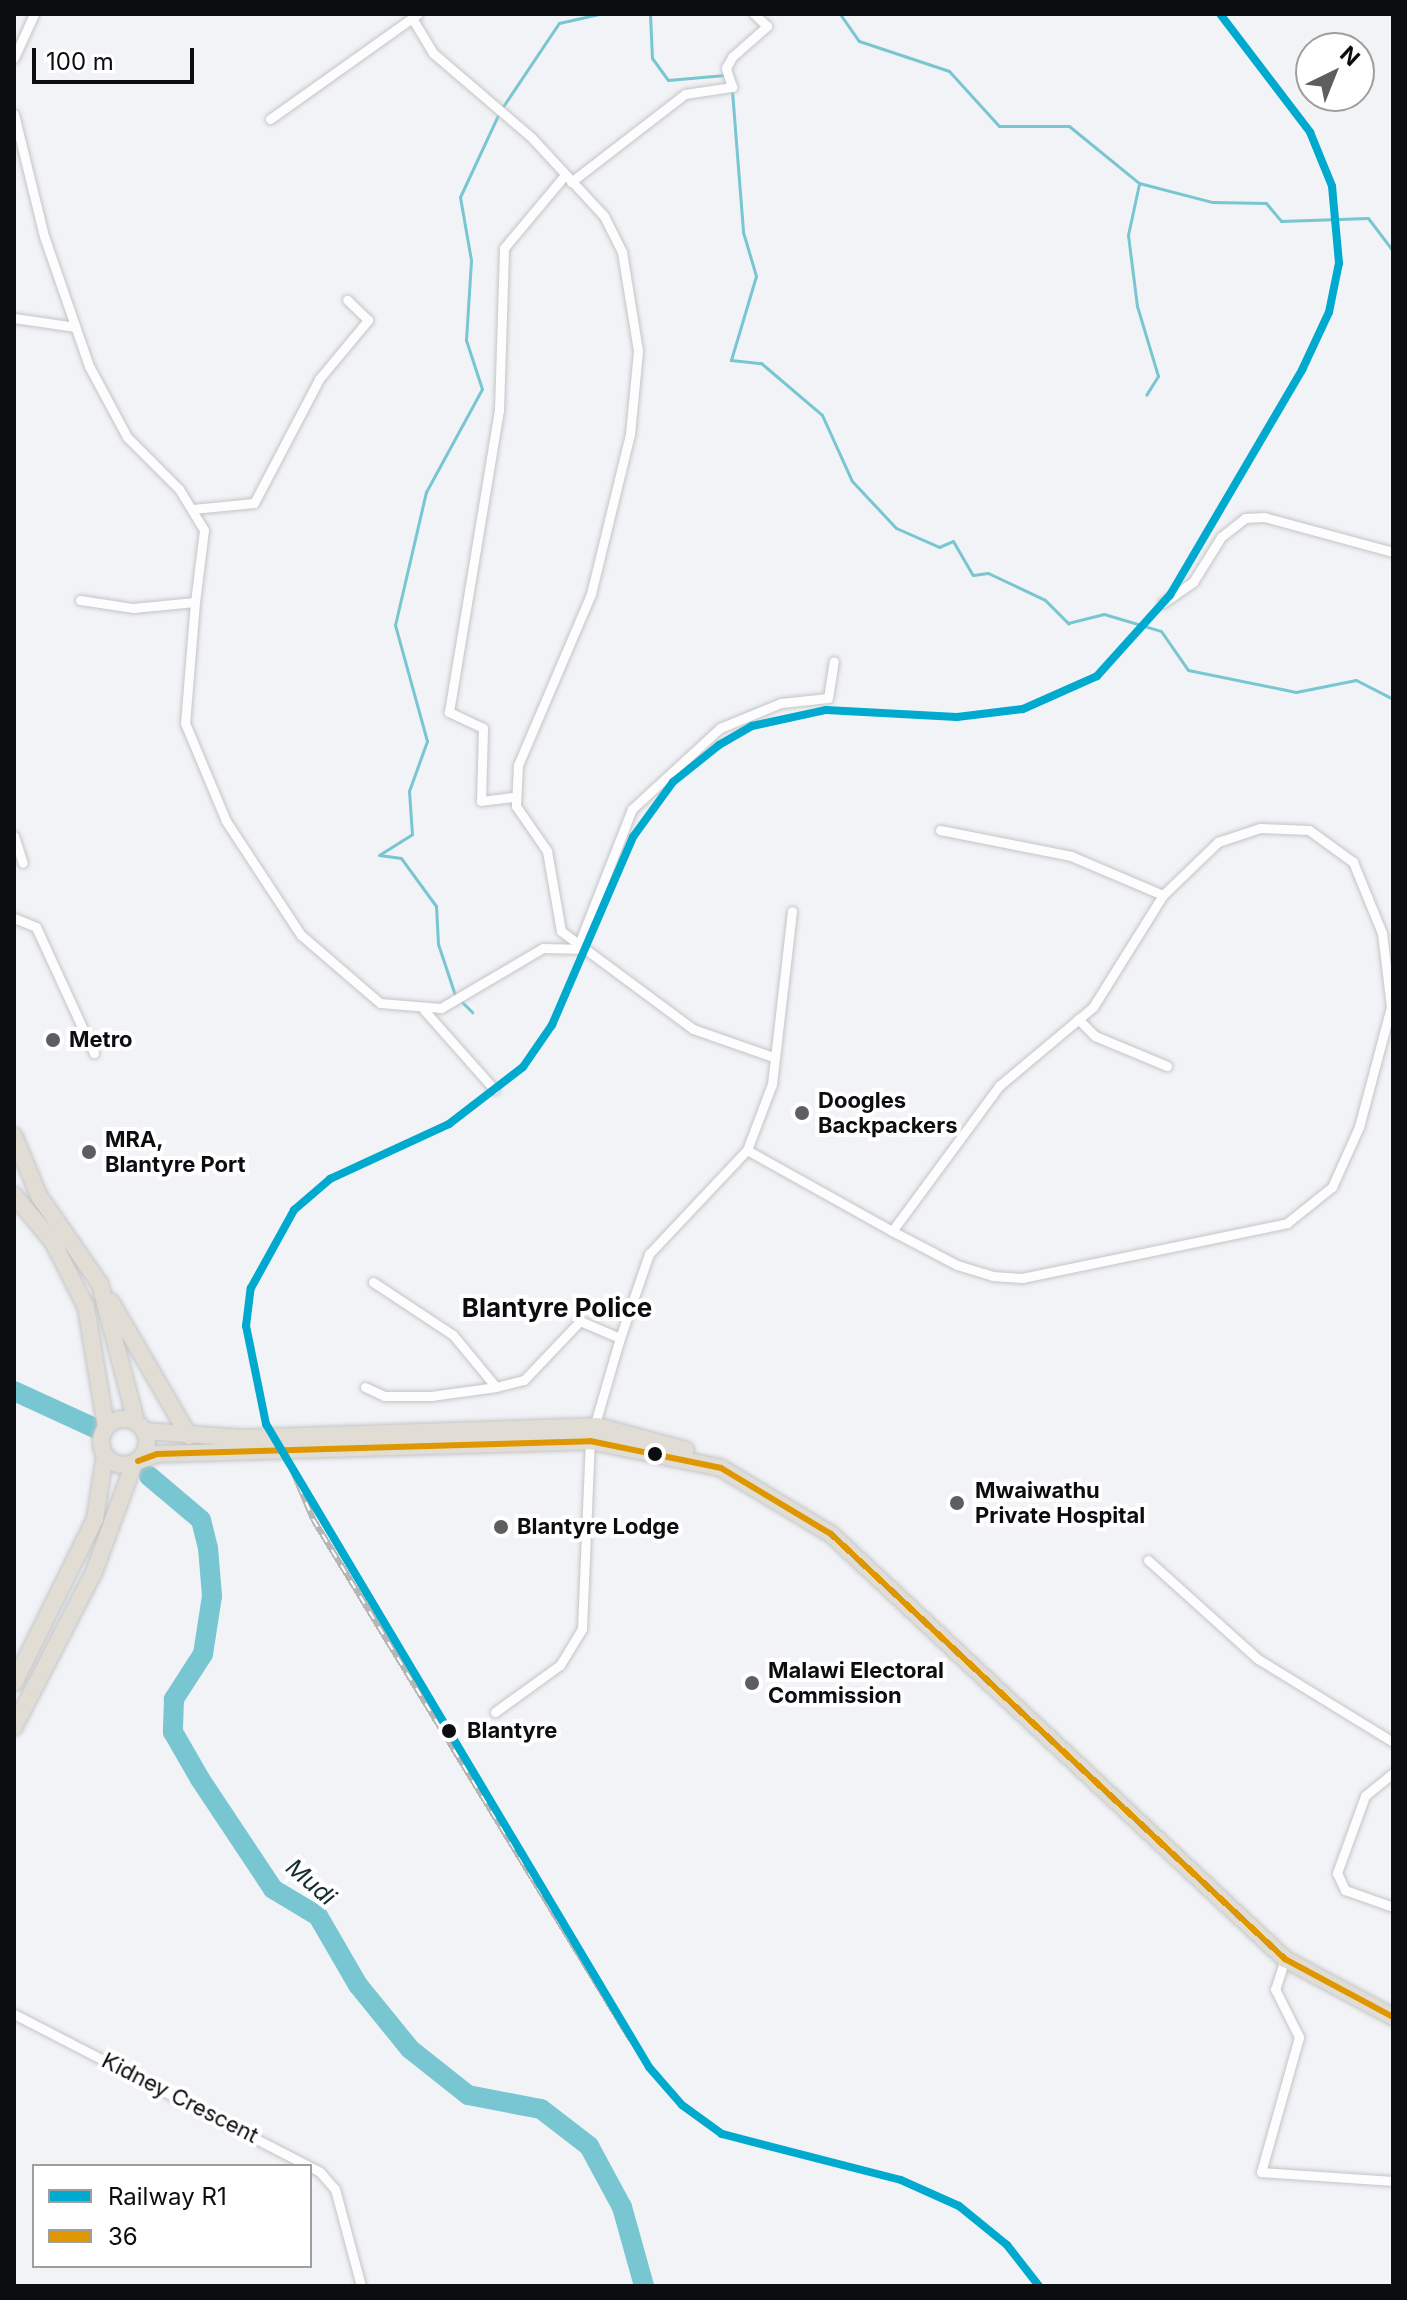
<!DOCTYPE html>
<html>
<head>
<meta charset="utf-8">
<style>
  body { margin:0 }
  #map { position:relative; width:1407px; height:2300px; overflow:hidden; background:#f1f3f6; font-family:Inter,sans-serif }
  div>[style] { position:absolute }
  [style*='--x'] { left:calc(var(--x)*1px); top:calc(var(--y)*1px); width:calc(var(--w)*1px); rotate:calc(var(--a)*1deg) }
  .stream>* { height:3px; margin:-1.5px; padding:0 1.5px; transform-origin:1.5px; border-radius:1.5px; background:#77c6d2 }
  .river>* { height:20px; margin:-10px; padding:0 10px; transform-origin:10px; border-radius:10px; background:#77c6d2 }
  .roads { filter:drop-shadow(0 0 2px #c4c5c7) drop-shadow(0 0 2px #c4c5c7) }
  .street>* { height:9px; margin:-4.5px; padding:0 4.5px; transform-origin:4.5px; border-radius:4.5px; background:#fdfdfe }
  .highway>* { height:16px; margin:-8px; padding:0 8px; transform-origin:8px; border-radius:8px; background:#e1ddd4 }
  .highway>.ring { margin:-8px; padding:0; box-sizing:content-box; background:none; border:16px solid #e1ddd4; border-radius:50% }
  .rail>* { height:6px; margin-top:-3px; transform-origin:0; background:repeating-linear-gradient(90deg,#fff 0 9px,#b6b6b6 0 18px); box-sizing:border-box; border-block:2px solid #b6b6b6 }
  .bus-1>* { height:6px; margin:-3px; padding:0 3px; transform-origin:3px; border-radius:3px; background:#df9701 }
  .rail-1>* { height:8px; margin:-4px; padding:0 4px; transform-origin:4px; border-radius:4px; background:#00a9ce }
  .dots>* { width:22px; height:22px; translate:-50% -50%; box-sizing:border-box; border:4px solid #fff; border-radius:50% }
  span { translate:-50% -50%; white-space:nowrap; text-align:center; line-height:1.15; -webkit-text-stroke:8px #fff; paint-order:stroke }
  .poi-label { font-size:22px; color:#0b0d0e; font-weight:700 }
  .left { translate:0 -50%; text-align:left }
  .stop-label { font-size:22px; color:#0b0d0e; font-weight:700 }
  .street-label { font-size:22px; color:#0b0d0e }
  .water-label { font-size:24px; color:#162f33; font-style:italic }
  .quarter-label { font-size:26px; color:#0b0d0e; font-weight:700 }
  .frame { position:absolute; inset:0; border:16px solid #0b0d0e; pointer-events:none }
  .legend { position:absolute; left:32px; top:2164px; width:280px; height:104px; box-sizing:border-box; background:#fff; border:2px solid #9d9e9f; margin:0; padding:10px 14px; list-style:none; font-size:24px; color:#0b0d0e }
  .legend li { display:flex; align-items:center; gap:16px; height:40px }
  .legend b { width:40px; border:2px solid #9d9e9f }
  .north { position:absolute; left:1295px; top:32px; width:80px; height:80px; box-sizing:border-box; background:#fff; border:2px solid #9d9e9f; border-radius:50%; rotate:43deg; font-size:22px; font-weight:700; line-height:32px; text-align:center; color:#0b0d0e }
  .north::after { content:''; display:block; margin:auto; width:28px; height:36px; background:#5c5e5f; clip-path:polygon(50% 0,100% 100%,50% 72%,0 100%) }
  .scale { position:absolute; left:32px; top:48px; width:162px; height:36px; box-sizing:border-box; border:4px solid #0b0d0e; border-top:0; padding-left:10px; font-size:24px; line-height:28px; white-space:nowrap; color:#0b0d0e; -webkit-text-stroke:6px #fff; paint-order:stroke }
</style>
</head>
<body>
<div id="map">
  <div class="stream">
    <i style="--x:650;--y:14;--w:44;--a:87.4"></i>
    <i style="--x:652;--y:58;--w:27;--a:54"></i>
    <i style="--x:668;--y:80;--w:57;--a:-5"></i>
    <i style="--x:840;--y:14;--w:33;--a:55"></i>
    <i style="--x:859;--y:41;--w:95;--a:18.4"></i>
    <i style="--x:949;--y:71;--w:74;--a:47.7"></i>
    <i style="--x:999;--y:126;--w:70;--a:0"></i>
    <i style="--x:1069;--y:126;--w:90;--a:39.2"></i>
    <i style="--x:1139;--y:183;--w:75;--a:14.6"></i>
    <i style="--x:1212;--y:202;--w:54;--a:1.1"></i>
    <i style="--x:1266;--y:203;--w:23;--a:50"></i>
    <i style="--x:1281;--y:221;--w:87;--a:-2"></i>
    <i style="--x:1368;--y:218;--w:41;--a:52.9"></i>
    <i style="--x:732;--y:91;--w:141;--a:85.5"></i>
    <i style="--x:743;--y:232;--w:46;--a:73.5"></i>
    <i style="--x:756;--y:276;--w:88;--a:106.6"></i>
    <i style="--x:731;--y:360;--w:30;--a:6"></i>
    <i style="--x:761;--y:363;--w:80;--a:40.4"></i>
    <i style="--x:822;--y:415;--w:72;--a:65.6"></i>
    <i style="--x:852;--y:481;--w:64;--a:46.9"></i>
    <i style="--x:896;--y:528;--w:47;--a:23.8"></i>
    <i style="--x:939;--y:547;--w:15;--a:-23"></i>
    <i style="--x:953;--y:541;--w:39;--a:60"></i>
    <i style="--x:973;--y:575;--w:15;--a:-8"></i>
    <i style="--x:988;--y:573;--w:63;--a:25.3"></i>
    <i style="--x:1045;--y:600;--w:33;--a:45"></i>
    <i style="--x:1068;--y:623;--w:37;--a:-14"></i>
    <i style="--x:1104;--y:614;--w:59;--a:16.6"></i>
    <i style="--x:1161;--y:631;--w:47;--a:55.3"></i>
    <i style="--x:1188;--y:670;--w:110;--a:11.5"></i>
    <i style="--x:1296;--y:692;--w:61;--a:-11.3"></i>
    <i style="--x:1356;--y:680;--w:42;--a:27.2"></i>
    <i style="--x:502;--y:108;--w:102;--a:-56.2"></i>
    <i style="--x:559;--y:23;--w:41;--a:-12.7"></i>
    <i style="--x:1139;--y:184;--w:52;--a:102.2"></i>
    <i style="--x:1128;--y:235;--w:72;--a:82.8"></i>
    <i style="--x:1137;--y:306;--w:73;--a:73.3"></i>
    <i style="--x:1158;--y:376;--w:22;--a:122"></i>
    <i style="--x:455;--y:995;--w:54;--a:-108.4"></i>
    <i style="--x:438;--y:944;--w:38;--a:-93"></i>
    <i style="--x:436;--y:906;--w:59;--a:-126.1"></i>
    <i style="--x:401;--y:858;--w:22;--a:-172"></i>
    <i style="--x:379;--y:855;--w:39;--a:-32"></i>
    <i style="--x:412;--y:834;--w:43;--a:-94"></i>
    <i style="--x:409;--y:791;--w:53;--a:-70.2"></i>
    <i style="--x:427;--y:741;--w:120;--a:-105.4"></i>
    <i style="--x:395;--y:625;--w:137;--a:-76.9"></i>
    <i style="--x:426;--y:492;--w:117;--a:-61.5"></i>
    <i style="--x:482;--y:389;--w:52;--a:-108.1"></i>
    <i style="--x:466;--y:340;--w:80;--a:-86.4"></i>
    <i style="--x:471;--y:260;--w:64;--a:-99.9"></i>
    <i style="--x:460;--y:197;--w:90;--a:-65.1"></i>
    <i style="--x:461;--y:1001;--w:16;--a:45"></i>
    <i style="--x:358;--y:1985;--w:82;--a:53.4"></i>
    <i style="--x:407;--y:2051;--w:49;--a:42.5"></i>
    <i style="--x:443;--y:2084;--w:47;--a:27.6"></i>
    <i style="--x:485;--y:2106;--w:67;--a:3.4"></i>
    <i style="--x:552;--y:2110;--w:41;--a:41.1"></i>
    <i style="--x:583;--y:2137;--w:54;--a:56.3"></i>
    <i style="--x:613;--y:2182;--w:110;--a:70.9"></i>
  </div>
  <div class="river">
    <i style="--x:14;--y:1391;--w:89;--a:24.6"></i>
    <i style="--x:149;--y:1476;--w:68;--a:40.2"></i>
    <i style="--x:201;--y:1520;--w:29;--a:76"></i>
    <i style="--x:208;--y:1548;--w:48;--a:85.2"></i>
    <i style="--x:212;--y:1596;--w:59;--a:98.8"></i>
    <i style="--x:203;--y:1654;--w:54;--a:122.8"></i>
    <i style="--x:174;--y:1699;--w:33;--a:92"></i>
    <i style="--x:173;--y:1732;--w:54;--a:60.1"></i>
    <i style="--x:200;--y:1779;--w:132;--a:56.4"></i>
    <i style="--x:273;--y:1889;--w:52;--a:31"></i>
    <i style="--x:318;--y:1916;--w:80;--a:59.9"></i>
    <i style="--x:358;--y:1985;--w:82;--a:50.9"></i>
    <i style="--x:410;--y:2049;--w:74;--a:38.4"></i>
    <i style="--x:468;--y:2095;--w:74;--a:10.9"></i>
    <i style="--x:541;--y:2109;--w:61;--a:37.6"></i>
    <i style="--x:589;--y:2146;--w:69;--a:61.6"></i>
    <i style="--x:622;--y:2207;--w:82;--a:74.4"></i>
  </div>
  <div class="roads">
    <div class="street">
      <i style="--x:412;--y:18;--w:41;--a:59"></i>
      <i style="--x:433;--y:53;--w:130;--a:40.6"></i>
      <i style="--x:532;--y:138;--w:106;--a:47.3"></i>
      <i style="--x:604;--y:216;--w:40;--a:63.4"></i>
      <i style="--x:622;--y:252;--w:100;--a:80.8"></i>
      <i style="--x:638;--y:351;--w:83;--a:95.5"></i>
      <i style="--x:630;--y:434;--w:165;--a:103.7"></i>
      <i style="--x:591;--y:594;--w:186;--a:113.1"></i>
      <i style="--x:518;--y:765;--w:41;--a:92.8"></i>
      <i style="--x:516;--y:806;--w:55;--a:55.4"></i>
      <i style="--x:547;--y:851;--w:81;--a:80.1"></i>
      <i style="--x:561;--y:931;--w:164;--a:36.6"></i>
      <i style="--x:693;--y:1029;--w:85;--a:19.3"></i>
      <i style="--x:14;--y:58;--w:48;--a:-65.6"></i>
      <i style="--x:14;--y:114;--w:126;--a:76.2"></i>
      <i style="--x:44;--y:236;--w:138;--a:70.9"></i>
      <i style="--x:89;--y:366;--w:81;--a:61.8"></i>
      <i style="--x:127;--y:437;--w:74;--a:45"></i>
      <i style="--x:179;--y:489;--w:48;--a:58.6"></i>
      <i style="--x:204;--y:530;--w:73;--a:97.1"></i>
      <i style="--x:270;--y:119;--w:181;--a:-35.4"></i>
      <i style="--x:571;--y:182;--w:144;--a:-37.7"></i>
      <i style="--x:685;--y:94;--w:48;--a:-8.5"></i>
      <i style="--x:732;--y:87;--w:20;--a:-108"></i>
      <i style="--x:726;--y:68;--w:13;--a:-61"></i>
      <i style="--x:732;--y:57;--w:47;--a:-41.5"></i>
      <i style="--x:767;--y:26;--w:18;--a:-137"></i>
      <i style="--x:14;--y:318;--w:62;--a:8.4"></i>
      <i style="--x:193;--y:509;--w:61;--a:-5.6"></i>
      <i style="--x:254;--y:503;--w:140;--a:-62.3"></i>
      <i style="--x:319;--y:379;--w:77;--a:-50.3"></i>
      <i style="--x:368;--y:320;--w:29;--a:-136"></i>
      <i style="--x:80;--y:600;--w:54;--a:8.6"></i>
      <i style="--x:133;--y:608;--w:62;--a:-5.5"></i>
      <i style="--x:195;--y:602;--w:121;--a:94.7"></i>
      <i style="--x:185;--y:723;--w:106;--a:67.3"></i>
      <i style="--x:226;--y:821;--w:136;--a:56.7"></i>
      <i style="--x:301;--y:935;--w:104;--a:40.7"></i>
      <i style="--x:380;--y:1003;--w:61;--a:4.7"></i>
      <i style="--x:441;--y:1008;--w:118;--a:-30.5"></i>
      <i style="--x:543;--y:948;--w:42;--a:1.4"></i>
      <i style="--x:1163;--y:603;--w:37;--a:-35"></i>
      <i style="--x:1193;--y:582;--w:53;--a:-58.1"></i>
      <i style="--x:1221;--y:537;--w:31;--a:-38"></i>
      <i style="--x:1245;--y:518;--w:19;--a:-3"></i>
      <i style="--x:1264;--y:517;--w:134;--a:15.2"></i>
      <i style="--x:513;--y:797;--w:32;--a:173"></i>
      <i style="--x:481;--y:801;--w:73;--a:-88.4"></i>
      <i style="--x:483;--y:728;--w:38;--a:-155"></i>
      <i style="--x:449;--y:712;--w:306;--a:-80.6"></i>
      <i style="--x:499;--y:410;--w:162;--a:-88.2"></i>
      <i style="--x:504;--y:248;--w:95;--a:-50.1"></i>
      <i style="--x:940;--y:830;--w:134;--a:11.2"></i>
      <i style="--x:1071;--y:856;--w:100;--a:23"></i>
      <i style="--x:14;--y:836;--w:28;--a:72"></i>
      <i style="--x:14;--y:918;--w:24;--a:22"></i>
      <i style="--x:36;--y:927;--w:139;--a:65.3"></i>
      <i style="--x:579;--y:944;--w:145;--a:-68.6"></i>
      <i style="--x:632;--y:809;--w:120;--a:-42.6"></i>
      <i style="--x:720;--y:728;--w:66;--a:-22.3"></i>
      <i style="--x:781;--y:703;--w:47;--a:-6.1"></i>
      <i style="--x:828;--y:698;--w:37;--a:-81"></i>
      <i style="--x:424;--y:1010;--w:106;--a:48.5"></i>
      <i style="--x:1078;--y:1019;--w:24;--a:45"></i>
      <i style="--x:1095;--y:1036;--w:78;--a:22.6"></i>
      <i style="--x:747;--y:1150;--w:166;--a:29.2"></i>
      <i style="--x:892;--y:1231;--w:73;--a:27.6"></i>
      <i style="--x:957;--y:1265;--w:37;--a:17"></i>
      <i style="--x:992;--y:1276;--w:30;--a:4"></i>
      <i style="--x:1022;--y:1278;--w:271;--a:-11.7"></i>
      <i style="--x:1287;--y:1223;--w:58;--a:-38.7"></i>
      <i style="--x:1332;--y:1187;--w:66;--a:-65.8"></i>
      <i style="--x:1359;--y:1127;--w:124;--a:-75.1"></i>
      <i style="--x:1391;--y:1007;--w:75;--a:-96.9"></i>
      <i style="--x:1382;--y:933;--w:77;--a:-112.2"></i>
      <i style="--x:1353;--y:862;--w:54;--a:-144"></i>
      <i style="--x:1309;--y:830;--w:49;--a:-177.7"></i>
      <i style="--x:1260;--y:828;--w:44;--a:161.6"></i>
      <i style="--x:1218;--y:842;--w:76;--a:136.1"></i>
      <i style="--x:1163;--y:895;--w:132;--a:122"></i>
      <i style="--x:1093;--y:1007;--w:123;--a:140"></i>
      <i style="--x:999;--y:1086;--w:180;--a:126.4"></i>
      <i style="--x:373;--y:1282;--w:96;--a:33.5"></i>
      <i style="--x:453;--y:1335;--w:67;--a:50.4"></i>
      <i style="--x:365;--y:1387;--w:21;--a:25"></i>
      <i style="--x:384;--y:1396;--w:47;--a:0"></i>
      <i style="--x:431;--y:1396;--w:66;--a:-7.9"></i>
      <i style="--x:496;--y:1387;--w:29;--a:-14"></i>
      <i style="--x:524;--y:1380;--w:81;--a:-46.5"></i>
      <i style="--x:580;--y:1321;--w:43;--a:23"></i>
      <i style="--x:1148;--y:1560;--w:148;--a:42"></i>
      <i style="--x:1258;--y:1659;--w:158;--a:31.6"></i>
      <i style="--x:495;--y:1712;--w:80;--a:-35.9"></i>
      <i style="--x:560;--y:1665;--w:42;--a:-58.6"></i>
      <i style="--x:582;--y:1629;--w:188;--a:-87.6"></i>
      <i style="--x:590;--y:1441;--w:107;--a:-73.8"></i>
      <i style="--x:620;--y:1338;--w:89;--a:-71"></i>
      <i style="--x:649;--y:1254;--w:143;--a:-46.7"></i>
      <i style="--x:747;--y:1150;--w:71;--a:-69.3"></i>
      <i style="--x:772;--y:1084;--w:174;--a:-83.4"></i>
      <i style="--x:1393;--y:1773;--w:36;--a:141"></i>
      <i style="--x:1365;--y:1796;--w:82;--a:110"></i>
      <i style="--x:1337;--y:1873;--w:19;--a:65"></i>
      <i style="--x:1345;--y:1890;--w:51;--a:19.5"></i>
      <i style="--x:1285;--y:1959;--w:32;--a:108"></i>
      <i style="--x:1275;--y:1989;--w:54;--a:63.4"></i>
      <i style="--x:1299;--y:2037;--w:140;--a:105.7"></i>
      <i style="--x:1261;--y:2172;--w:132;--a:3.9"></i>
      <i style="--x:14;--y:2014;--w:344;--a:27.3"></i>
      <i style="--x:320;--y:2172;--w:23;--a:49"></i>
      <i style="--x:335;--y:2189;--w:100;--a:75"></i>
    </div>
    <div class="highway">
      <i style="--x:14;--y:1136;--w:65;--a:67.4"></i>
      <i style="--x:39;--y:1196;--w:107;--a:55.3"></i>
      <i style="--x:100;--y:1284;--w:142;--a:75.3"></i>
      <i style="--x:14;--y:1195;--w:61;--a:50.3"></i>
      <i style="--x:53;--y:1242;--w:73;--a:63.1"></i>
      <i style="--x:86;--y:1307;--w:121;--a:80.5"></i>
      <i style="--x:111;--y:1302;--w:155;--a:59.8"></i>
      <i class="ring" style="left:101px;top:1419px;width:30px;height:30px"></i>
      <i style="--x:144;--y:1431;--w:99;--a:4"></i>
      <i style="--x:243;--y:1438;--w:354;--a:-1.9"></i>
      <i style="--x:597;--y:1426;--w:92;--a:15.1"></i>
      <i style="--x:138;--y:1461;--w:20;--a:-20"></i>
      <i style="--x:157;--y:1454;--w:433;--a:-1.7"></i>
      <i style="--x:590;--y:1441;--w:134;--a:11.6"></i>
      <i style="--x:721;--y:1468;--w:128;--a:31"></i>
      <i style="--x:831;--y:1534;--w:622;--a:43.11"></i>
      <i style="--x:1285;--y:1959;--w:123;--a:28.2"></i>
      <i style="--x:14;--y:1683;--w:183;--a:-63.7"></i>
      <i style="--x:95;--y:1519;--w:65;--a:-81.1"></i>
      <i style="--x:14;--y:1727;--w:174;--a:-62.7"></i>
      <i style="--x:94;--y:1572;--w:113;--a:-69.8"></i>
    </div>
  </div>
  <div class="rail">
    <i style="--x:292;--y:1469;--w:54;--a:67.2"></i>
    <i style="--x:313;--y:1519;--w:610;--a:58.6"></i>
  </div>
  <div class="bus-1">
    <i style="--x:138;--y:1461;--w:20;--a:-20"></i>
    <i style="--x:157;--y:1454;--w:433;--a:-1.7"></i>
    <i style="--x:590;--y:1441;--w:134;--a:11.6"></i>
    <i style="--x:721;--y:1468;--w:128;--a:31"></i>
    <i style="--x:831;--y:1534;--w:622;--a:43.11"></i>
    <i style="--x:1285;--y:1959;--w:123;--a:28.2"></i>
  </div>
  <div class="rail-1">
    <i style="--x:1039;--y:2286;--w:52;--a:-128"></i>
    <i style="--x:1007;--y:2245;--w:62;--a:-140.9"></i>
    <i style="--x:959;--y:2206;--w:64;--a:-155.9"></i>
    <i style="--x:901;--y:2180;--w:185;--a:-165.6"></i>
    <i style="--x:722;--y:2134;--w:49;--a:-144.1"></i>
    <i style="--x:682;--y:2105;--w:50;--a:-131"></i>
    <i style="--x:649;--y:2067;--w:748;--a:-120.78"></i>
    <i style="--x:266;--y:1424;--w:100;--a:-101.5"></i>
    <i style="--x:246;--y:1326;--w:38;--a:-83"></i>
    <i style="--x:251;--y:1288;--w:89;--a:-61.1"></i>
    <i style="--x:294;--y:1210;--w:48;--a:-40.7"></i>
    <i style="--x:330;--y:1179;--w:131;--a:-24.8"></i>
    <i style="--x:449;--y:1124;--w:93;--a:-37.6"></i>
    <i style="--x:523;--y:1067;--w:51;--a:-55.4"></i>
    <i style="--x:552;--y:1025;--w:205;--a:-66.7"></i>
    <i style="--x:633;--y:837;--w:68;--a:-54"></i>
    <i style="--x:673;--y:782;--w:59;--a:-38.8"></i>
    <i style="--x:719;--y:745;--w:38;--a:-30"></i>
    <i style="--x:752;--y:726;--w:76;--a:-12.2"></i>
    <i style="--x:826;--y:710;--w:131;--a:3.1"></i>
    <i style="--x:957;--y:717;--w:66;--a:-6.9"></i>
    <i style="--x:1023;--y:709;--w:81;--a:-24"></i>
    <i style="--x:1097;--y:676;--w:109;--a:-48"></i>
    <i style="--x:1170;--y:595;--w:261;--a:-59.6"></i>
    <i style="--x:1302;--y:370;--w:64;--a:-65"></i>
    <i style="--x:1329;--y:312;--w:50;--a:-78.5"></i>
    <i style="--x:1339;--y:263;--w:77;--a:-95.2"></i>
    <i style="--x:1332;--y:186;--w:58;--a:-112.2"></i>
    <i style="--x:1310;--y:132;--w:148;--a:-127.3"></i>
  </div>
  <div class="dots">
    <i style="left:53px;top:1040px;background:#5c5e5f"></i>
    <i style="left:802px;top:1113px;background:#5c5e5f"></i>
    <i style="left:89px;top:1152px;background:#5c5e5f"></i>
    <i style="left:655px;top:1454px;background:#0b0d0e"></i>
    <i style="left:957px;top:1503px;background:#5c5e5f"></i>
    <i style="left:501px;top:1527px;background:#5c5e5f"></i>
    <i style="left:752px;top:1683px;background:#5c5e5f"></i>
    <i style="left:449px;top:1731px;background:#0b0d0e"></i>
  </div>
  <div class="poi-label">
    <span class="left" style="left:69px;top:1040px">Metro</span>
    <span class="left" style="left:818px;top:1113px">Doogles<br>Backpackers</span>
    <span class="left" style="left:105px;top:1152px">MRA,<br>Blantyre Port</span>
    <span class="left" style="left:975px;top:1503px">Mwaiwathu<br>Private Hospital</span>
    <span class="left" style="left:517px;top:1527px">Blantyre Lodge</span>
    <span class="left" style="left:768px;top:1683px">Malawi Electoral<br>Commission</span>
  </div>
  <div class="stop-label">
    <span class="left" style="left:467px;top:1731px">Blantyre</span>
  </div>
  <div class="street-label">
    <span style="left:180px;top:2098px;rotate:27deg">Kidney Crescent</span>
  </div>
  <div class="water-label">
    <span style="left:311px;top:1882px;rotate:41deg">Mudi</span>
  </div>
  <div class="quarter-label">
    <span style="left:557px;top:1308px">Blantyre Police</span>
  </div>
  <div class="frame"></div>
  <ul class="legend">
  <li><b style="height:10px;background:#00a9ce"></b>Railway R1</li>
  <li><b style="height:10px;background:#df9701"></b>36</li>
  </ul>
  <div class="north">N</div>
  <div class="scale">100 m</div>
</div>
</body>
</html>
